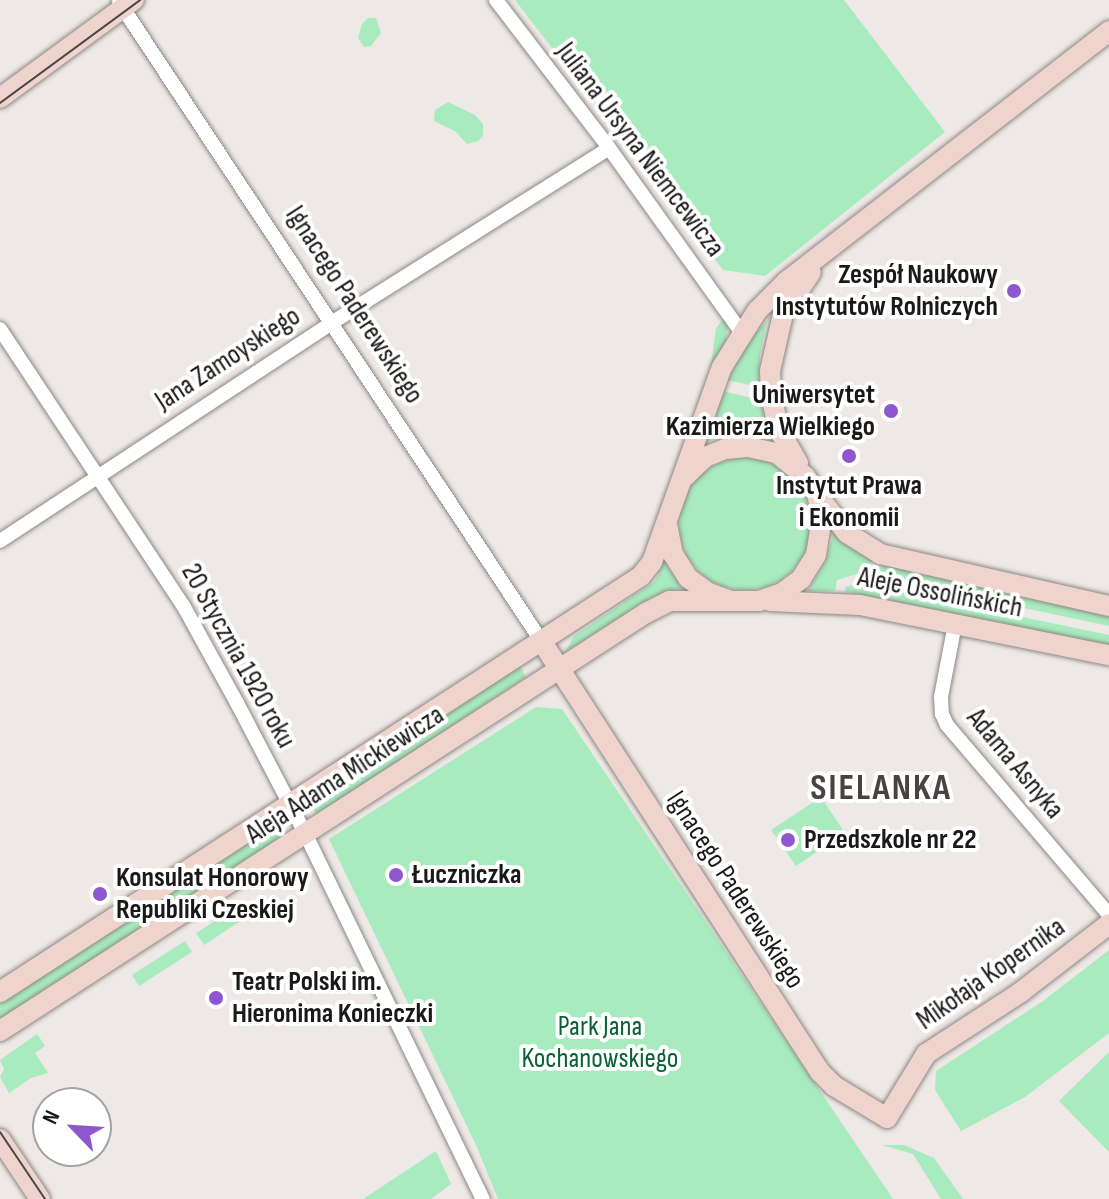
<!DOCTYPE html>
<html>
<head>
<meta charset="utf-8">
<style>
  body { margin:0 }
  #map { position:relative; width:1109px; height:1199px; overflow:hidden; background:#eee8e6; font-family:"Sofia Sans Condensed",sans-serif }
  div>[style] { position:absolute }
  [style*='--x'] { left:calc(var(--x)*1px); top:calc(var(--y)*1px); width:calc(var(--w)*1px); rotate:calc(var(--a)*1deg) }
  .green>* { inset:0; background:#a7ebbe }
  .round { border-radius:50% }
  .roads { filter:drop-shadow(0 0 2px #8c8784) drop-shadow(0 0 2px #8c8784) }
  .street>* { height:14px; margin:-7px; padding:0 7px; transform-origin:7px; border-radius:7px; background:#fff }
  .secondary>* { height:20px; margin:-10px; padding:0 10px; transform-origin:10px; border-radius:10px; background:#eed4cc }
  .tram>* { height:2px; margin:-1px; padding:0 1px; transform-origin:1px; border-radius:1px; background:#494645 }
  .dots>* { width:22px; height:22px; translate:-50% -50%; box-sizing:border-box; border:4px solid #fff; border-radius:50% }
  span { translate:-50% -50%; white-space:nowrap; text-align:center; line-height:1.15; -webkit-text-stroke:8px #fff; paint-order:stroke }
  .street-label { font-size:28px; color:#1b1918 }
  .poi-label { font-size:28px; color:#1b1918; font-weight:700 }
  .right { translate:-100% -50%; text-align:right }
  .left { translate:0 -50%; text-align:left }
  .park-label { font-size:28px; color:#086238 }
  .district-label { font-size:36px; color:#484341; font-weight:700; letter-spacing:2px }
  .north { position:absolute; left:32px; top:1087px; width:80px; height:80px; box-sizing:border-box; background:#fff; border:2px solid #a4a3a3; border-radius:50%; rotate:295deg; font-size:22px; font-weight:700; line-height:32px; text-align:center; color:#1b1918 }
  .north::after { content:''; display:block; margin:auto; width:28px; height:36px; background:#8e57cf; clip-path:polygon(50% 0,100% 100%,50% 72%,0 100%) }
</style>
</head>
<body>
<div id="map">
  <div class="green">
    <i style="clip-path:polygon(515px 0,844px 0,945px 132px,765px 276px,723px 270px)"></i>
    <i style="clip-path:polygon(368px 18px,376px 18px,381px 33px,371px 46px,364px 47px,358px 38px,362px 24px)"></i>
    <i style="clip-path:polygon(448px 102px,475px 115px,483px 124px,483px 136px,478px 141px,467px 144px,455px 131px,434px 121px,435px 110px)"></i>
    <i style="clip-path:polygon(724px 318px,728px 324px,726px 340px,710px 374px,716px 328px)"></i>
    <i style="clip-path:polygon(767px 320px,760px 355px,759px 387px,727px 380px,747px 343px)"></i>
    <i style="clip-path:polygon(723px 391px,760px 400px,771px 439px,736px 436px,705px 442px)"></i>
    <i class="round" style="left:679px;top:458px;width:132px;height:132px"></i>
    <i style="clip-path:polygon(834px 533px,873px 560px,861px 573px,837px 580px,835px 591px,808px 591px,825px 562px)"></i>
    <i style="clip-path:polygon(664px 561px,682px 588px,652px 597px,565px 652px,574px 636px,655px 581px)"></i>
    <i style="clip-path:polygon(882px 565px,1109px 614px,1109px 626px,883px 578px,878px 574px)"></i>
    <i style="clip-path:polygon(863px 584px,1109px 635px,1109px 646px,845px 592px,846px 586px)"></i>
    <i style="clip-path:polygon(519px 664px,526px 677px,317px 815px,309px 801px)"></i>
    <i style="clip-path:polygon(536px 707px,562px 709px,893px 1199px,498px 1199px,476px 1145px,329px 839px)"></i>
    <i style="clip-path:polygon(821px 797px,845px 833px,796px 866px,771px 830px)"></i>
    <i style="clip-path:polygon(275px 822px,284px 837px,0 1022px,0 1003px,7px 997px)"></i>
    <i style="clip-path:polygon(237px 907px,245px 918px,204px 945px,196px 933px)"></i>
    <i style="clip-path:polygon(185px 941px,192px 952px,139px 986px,132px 975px)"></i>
    <i style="clip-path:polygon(1109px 950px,1109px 1033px,1025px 1097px,961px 1131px,935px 1090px,936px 1071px,1043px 1001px)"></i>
    <i style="clip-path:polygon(37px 1034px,45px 1046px,35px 1053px,48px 1073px,31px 1078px,9px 1093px,0 1077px,4px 1069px,0 1060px)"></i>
    <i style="clip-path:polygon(1109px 1052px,1109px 1152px,1059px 1101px)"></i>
    <i style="clip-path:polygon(882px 1145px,904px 1145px,934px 1158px,963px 1199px,941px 1199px,913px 1154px)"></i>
    <i style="clip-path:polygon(436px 1151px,451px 1184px,431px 1199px,363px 1199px)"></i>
  </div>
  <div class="roads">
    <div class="street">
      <i style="--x:496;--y:0;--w:186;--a:52.6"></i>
      <i style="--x:609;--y:148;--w:226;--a:54.3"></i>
      <i style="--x:119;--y:2;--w:767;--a:56.54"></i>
      <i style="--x:0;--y:329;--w:333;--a:56.5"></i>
      <i style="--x:184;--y:607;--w:110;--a:61.1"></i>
      <i style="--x:237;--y:703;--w:149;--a:62.4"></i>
      <i style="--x:306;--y:835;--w:405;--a:64.1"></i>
      <i style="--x:0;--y:541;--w:399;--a:-33.3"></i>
      <i style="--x:333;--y:322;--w:326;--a:-32.2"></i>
      <i style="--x:955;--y:624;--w:74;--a:100.9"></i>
      <i style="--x:941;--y:697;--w:17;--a:87"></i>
      <i style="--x:942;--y:714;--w:12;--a:66"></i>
      <i style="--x:947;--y:725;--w:250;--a:49.5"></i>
    </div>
    <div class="secondary">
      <i style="--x:0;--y:98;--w:166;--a:-36.2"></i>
      <i style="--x:798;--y:463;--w:38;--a:-120"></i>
      <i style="--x:779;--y:430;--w:35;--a:-103"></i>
      <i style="--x:771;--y:396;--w:25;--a:-92"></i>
      <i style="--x:770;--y:371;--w:58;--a:-77.2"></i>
      <i style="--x:783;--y:314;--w:50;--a:-56.3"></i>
      <i style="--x:821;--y:500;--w:42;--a:51.8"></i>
      <i style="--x:847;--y:533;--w:39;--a:32"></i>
      <i style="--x:880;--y:554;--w:235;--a:12.8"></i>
      <i style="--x:667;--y:524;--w:31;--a:79"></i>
      <i style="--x:673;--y:554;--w:28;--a:58"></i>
      <i style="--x:688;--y:578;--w:26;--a:36"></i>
      <i style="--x:709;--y:593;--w:23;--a:20"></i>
      <i style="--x:731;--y:601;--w:28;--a:0"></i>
      <i style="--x:759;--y:601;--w:24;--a:-19"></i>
      <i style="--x:782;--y:593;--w:24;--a:-36"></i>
      <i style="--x:801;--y:579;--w:28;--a:-58"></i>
      <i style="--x:816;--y:555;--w:38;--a:-81"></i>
      <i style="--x:822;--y:517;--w:24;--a:-102"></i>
      <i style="--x:817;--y:494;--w:20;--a:-123"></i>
      <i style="--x:806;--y:477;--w:38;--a:-141"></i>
      <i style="--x:776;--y:453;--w:30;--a:-168"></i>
      <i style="--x:747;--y:447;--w:22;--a:175"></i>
      <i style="--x:725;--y:449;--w:22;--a:158"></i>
      <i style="--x:705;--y:457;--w:28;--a:136"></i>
      <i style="--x:770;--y:601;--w:90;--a:2.5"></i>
      <i style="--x:860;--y:605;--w:254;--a:11.4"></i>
      <i style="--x:542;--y:642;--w:512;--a:57.12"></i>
      <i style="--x:820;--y:1072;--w:20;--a:45"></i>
      <i style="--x:834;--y:1086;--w:62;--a:31.1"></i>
      <i style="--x:887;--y:1118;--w:75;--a:-58.6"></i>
      <i style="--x:926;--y:1054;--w:113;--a:-33.1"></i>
      <i style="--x:1021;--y:992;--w:111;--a:-37.7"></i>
      <i style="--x:0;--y:992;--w:764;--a:-32.98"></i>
      <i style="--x:641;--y:576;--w:18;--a:-52"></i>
      <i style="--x:652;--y:562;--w:207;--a:-70.3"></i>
      <i style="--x:722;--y:367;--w:66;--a:-58"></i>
      <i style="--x:757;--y:311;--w:42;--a:-45"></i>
      <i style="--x:787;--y:281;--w:408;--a:-37.8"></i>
      <i style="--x:0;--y:1031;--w:769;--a:-32.91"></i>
      <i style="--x:646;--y:613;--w:27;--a:-27"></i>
      <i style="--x:670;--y:601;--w:61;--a:0"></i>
      <i style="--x:0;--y:1139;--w:72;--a:56.3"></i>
    </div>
  </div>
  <div class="tram">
    <i style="--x:0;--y:103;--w:174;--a:-36.3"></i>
    <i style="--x:0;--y:1132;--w:81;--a:56.1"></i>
  </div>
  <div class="dots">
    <i style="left:1014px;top:291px;background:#8e57cf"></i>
    <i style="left:891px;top:411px;background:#8e57cf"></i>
    <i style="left:849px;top:456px;background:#8e57cf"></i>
    <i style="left:788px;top:840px;background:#8e57cf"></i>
    <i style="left:396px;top:875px;background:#8e57cf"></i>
    <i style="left:100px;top:894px;background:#8e57cf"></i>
    <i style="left:216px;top:998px;background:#8e57cf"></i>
  </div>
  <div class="street-label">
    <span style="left:640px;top:150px;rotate:53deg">Juliana Ursyna Niemcewicza</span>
    <span style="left:354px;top:305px;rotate:57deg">Ignacego Paderewskiego</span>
    <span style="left:228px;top:359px;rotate:-33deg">Jana Zamoyskiego</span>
    <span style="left:940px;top:593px;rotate:11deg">Aleje Ossolińskich</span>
    <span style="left:238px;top:656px;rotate:61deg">20 Stycznia 1920 roku</span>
    <span style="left:1015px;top:764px;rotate:50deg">Adama Asnyka</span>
    <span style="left:345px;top:775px;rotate:-33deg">Aleja Adama Mickiewicza</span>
    <span style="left:735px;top:890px;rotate:57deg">Ignacego Paderewskiego</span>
    <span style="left:991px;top:974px;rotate:-35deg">Mikołaja Kopernika</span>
  </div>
  <div class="poi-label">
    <span class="right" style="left:998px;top:291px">Zespół Naukowy<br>Instytutów Rolniczych</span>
    <span class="right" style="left:875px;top:411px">Uniwersytet<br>Kazimierza Wielkiego</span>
    <span style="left:849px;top:502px">Instytut Prawa<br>i Ekonomii</span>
    <span class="left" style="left:804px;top:840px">Przedszkole nr 22</span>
    <span class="left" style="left:412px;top:875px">Łuczniczka</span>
    <span class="left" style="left:116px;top:894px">Konsulat Honorowy<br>Republiki Czeskiej</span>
    <span class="left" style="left:232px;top:998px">Teatr Polski im.<br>Hieronima Konieczki</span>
  </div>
  <div class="park-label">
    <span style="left:600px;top:1043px">Park Jana<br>Kochanowskiego</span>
  </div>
  <div class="district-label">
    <span style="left:881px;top:789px">SIELANKA</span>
  </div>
  <div class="north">N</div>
</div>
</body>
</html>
